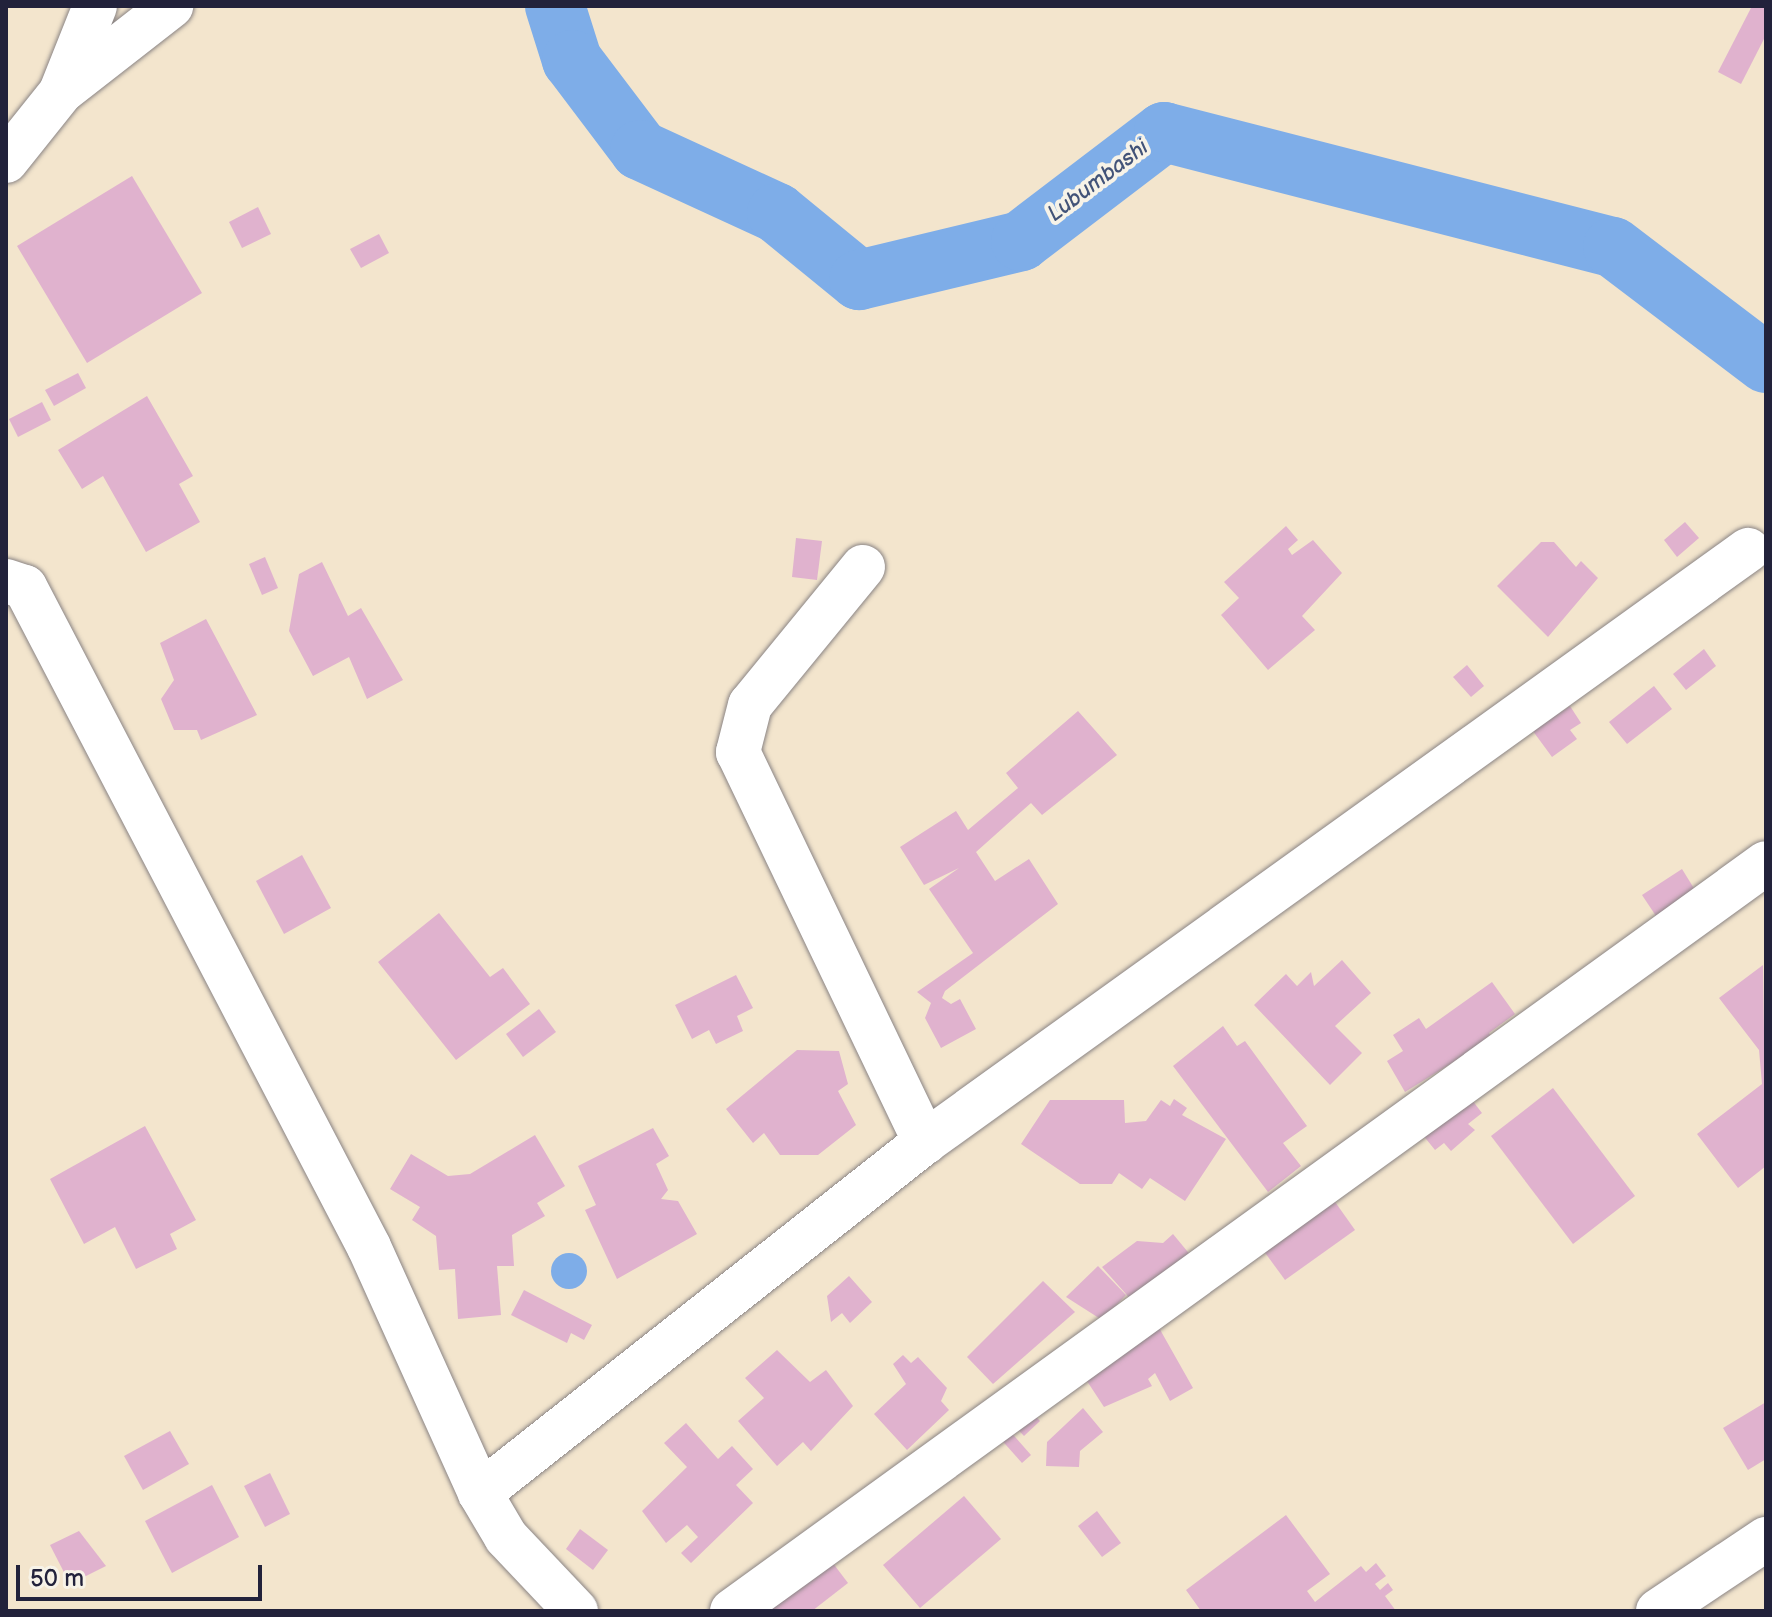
<!DOCTYPE html>
<html>
<head>
<meta charset="utf-8">
<style>
  body { margin:0 }
  #map { position:relative; width:1772px; height:1617px; overflow:hidden; background:#f3e5cd; font-family:"Balsamiq Sans",sans-serif }
  div>[style] { position:absolute }
  [style*='--x'] { left:calc(var(--x)*1px); top:calc(var(--y)*1px); width:calc(var(--w)*1px); rotate:calc(var(--a)*1deg) }
  .water>* { inset:0; background:#7eade8 }
  .round { border-radius:50% }
  .river>* { height:60px; margin:-30px; padding:0 30px; transform-origin:30px; border-radius:30px; background:#7eade8 }
  .building>* { inset:0; background:#e0b2ce }
  .roads { filter:drop-shadow(0 0 2px #8a8484) drop-shadow(0 0 2px #8a8484) }
  .minor>* { height:44px; margin:-22px; padding:0 22px; transform-origin:22px; border-radius:22px; background:#fff }
  span { translate:-50% -50%; white-space:nowrap; text-align:center; line-height:1.15; -webkit-text-stroke:8px #f7f3e8; paint-order:stroke }
  .water-label { font-size:22px; color:#425378; font-style:italic }
  .frame { position:absolute; inset:0; border:8px solid #22223b; pointer-events:none }
  .scale { position:absolute; left:16px; top:1565px; width:246px; height:36px; box-sizing:border-box; border:4px solid #22223b; border-top:0; padding-left:10px; font-size:24px; line-height:28px; white-space:nowrap; color:#22223b; -webkit-text-stroke:6px #f7f3e8; paint-order:stroke }
</style>
</head>
<body>
<div id="map">
  <div class="water">
    <i class="round" style="left:551px;top:1253px;width:36px;height:36px"></i>
  </div>
  <div class="river">
    <i style="--x:555;--y:6;--w:57;--a:72.5"></i>
    <i style="--x:572;--y:60;--w:113;--a:52.9"></i>
    <i style="--x:640;--y:150;--w:151;--a:24.7"></i>
    <i style="--x:777;--y:213;--w:106;--a:39.3"></i>
    <i style="--x:859;--y:280;--w:167;--a:-13.5"></i>
    <i style="--x:1021;--y:241;--w:180;--a:-37.3"></i>
    <i style="--x:1164;--y:132;--w:463;--a:14.4"></i>
    <i style="--x:1613;--y:247;--w:192;--a:37.2"></i>
  </div>
  <div class="building">
    <i style="clip-path:polygon(1752px 6px,1766px 6px,1766px 35px,1741px 84px,1718px 72px)"></i>
    <i style="clip-path:polygon(132px 176px,202px 293px,87px 363px,17px 246px)"></i>
    <i style="clip-path:polygon(258px 207px,271px 234px,242px 248px,229px 222px)"></i>
    <i style="clip-path:polygon(379px 234px,389px 253px,361px 268px,350px 249px)"></i>
    <i style="clip-path:polygon(78px 373px,86px 388px,54px 406px,45px 390px)"></i>
    <i style="clip-path:polygon(147px 396px,193px 476px,179px 484px,200px 522px,146px 552px,103px 476px,82px 489px,58px 450px)"></i>
    <i style="clip-path:polygon(42px 402px,51px 420px,18px 437px,9px 419px)"></i>
    <i style="clip-path:polygon(1685px 522px,1699px 538px,1677px 557px,1664px 540px)"></i>
    <i style="clip-path:polygon(1286px 526px,1298px 540px,1288px 549px,1292px 555px,1313px 540px,1342px 573px,1302px 616px,1315px 630px,1268px 670px,1221px 615px,1239px 598px,1224px 582px)"></i>
    <i style="clip-path:polygon(796px 538px,822px 541px,817px 580px,792px 577px)"></i>
    <i style="clip-path:polygon(1541px 542px,1554px 542px,1576px 567px,1581px 561px,1598px 578px,1548px 637px,1497px 586px)"></i>
    <i style="clip-path:polygon(265px 557px,278px 588px,262px 595px,249px 564px)"></i>
    <i style="clip-path:polygon(322px 562px,348px 616px,361px 608px,403px 680px,367px 699px,349px 657px,313px 676px,289px 631px,299px 574px)"></i>
    <i style="clip-path:polygon(206px 619px,257px 715px,201px 740px,197px 730px,174px 730px,161px 699px,174px 680px,160px 643px)"></i>
    <i style="clip-path:polygon(1704px 649px,1716px 666px,1686px 690px,1673px 674px)"></i>
    <i style="clip-path:polygon(1467px 665px,1484px 686px,1471px 697px,1453px 677px)"></i>
    <i style="clip-path:polygon(1654px 686px,1672px 709px,1627px 744px,1609px 722px)"></i>
    <i style="clip-path:polygon(1552px 705px,1558px 714px,1570px 706px,1581px 723px,1570px 730px,1577px 739px,1552px 757px,1527px 723px)"></i>
    <i style="clip-path:polygon(1078px 711px,1117px 755px,1042px 815px,1031px 803px,976px 852px,995px 881px,1029px 859px,1058px 904px,945px 991px,942px 998px,951px 1004px,960px 999px,976px 1029px,941px 1048px,925px 1018px,931px 1003px,917px 992px,973px 953px,929px 889px,959px 868px,924px 885px,900px 847px,956px 811px,968px 830px,1018px 788px,1006px 773px)"></i>
    <i style="clip-path:polygon(302px 855px,331px 908px,284px 934px,256px 881px)"></i>
    <i style="clip-path:polygon(1682px 869px,1695px 890px,1656px 916px,1642px 895px)"></i>
    <i style="clip-path:polygon(439px 913px,490px 977px,503px 968px,530px 1004px,456px 1060px,378px 962px)"></i>
    <i style="clip-path:polygon(1342px 960px,1371px 993px,1335px 1026px,1362px 1053px,1330px 1085px,1254px 1005px,1286px 974px,1297px 986px,1311px 972px,1314px 986px)"></i>
    <i style="clip-path:polygon(1763px 965px,1766px 1166px,1738px 1188px,1697px 1134px,1762px 1084px,1759px 1050px,1719px 998px)"></i>
    <i style="clip-path:polygon(736px 975px,753px 1008px,737px 1016px,743px 1031px,716px 1044px,709px 1030px,692px 1039px,675px 1005px)"></i>
    <i style="clip-path:polygon(1492px 982px,1515px 1014px,1489px 1033px,1492px 1038px,1405px 1092px,1387px 1061px,1403px 1051px,1393px 1035px,1419px 1018px,1426px 1029px)"></i>
    <i style="clip-path:polygon(539px 1009px,556px 1032px,523px 1057px,506px 1034px)"></i>
    <i style="clip-path:polygon(1223px 1026px,1237px 1046px,1245px 1041px,1307px 1126px,1283px 1143px,1301px 1166px,1268px 1192px,1173px 1066px)"></i>
    <i style="clip-path:polygon(797px 1050px,839px 1051px,848px 1084px,838px 1091px,856px 1125px,818px 1155px,780px 1155px,764px 1133px,753px 1143px,726px 1109px)"></i>
    <i style="clip-path:polygon(1553px 1088px,1635px 1196px,1573px 1244px,1491px 1136px)"></i>
    <i style="clip-path:polygon(1465px 1091px,1482px 1113px,1468px 1124px,1475px 1130px,1451px 1151px,1444px 1143px,1435px 1150px,1418px 1129px)"></i>
    <i style="clip-path:polygon(1174px 1099px,1187px 1108px,1182px 1115px,1226px 1139px,1185px 1201px,1150px 1178px,1142px 1189px,1119px 1173px,1112px 1184px,1080px 1184px,1021px 1144px,1050px 1100px,1124px 1100px,1125px 1123px,1146px 1121px,1161px 1100px,1170px 1106px)"></i>
    <i style="clip-path:polygon(145px 1126px,196px 1220px,170px 1234px,177px 1249px,136px 1269px,115px 1227px,84px 1244px,50px 1179px)"></i>
    <i style="clip-path:polygon(653px 1128px,669px 1156px,656px 1164px,668px 1190px,661px 1199px,678px 1201px,697px 1234px,617px 1279px,585px 1210px,596px 1205px,578px 1166px)"></i>
    <i style="clip-path:polygon(535px 1135px,565px 1186px,537px 1203px,545px 1216px,512px 1235px,514px 1266px,497px 1266px,501px 1315px,458px 1319px,455px 1269px,439px 1270px,436px 1236px,412px 1220px,420px 1207px,390px 1189px,411px 1154px,448px 1176px,470px 1174px)"></i>
    <i style="clip-path:polygon(1328px 1192px,1355px 1230px,1285px 1280px,1258px 1243px)"></i>
    <i style="clip-path:polygon(1173px 1234px,1192px 1257px,1134px 1303px,1102px 1267px,1137px 1241px,1163px 1243px)"></i>
    <i style="clip-path:polygon(1098px 1266px,1126px 1295px,1102px 1320px,1066px 1297px)"></i>
    <i style="clip-path:polygon(849px 1276px,872px 1302px,850px 1323px,842px 1313px,831px 1322px,827px 1296px)"></i>
    <i style="clip-path:polygon(1043px 1281px,1075px 1312px,993px 1384px,967px 1357px)"></i>
    <i style="clip-path:polygon(524px 1290px,592px 1325px,584px 1340px,571px 1333px,567px 1343px,511px 1315px)"></i>
    <i style="clip-path:polygon(1158px 1326px,1193px 1388px,1170px 1401px,1155px 1373px,1148px 1379px,1152px 1386px,1104px 1407px,1083px 1375px)"></i>
    <i style="clip-path:polygon(777px 1350px,810px 1382px,826px 1370px,853px 1406px,811px 1451px,803px 1442px,777px 1466px,738px 1421px,764px 1398px,745px 1378px)"></i>
    <i style="clip-path:polygon(903px 1355px,911px 1363px,918px 1357px,947px 1388px,941px 1401px,949px 1410px,907px 1450px,874px 1414px,906px 1384px,893px 1364px)"></i>
    <i style="clip-path:polygon(1766px 1402px,1766px 1459px,1748px 1470px,1723px 1428px)"></i>
    <i style="clip-path:polygon(1027px 1407px,1040px 1421px,1024px 1436px,1011px 1422px)"></i>
    <i style="clip-path:polygon(1083px 1408px,1103px 1432px,1080px 1451px,1079px 1467px,1046px 1466px,1047px 1442px)"></i>
    <i style="clip-path:polygon(686px 1423px,718px 1459px,732px 1446px,753px 1469px,736px 1485px,753px 1503px,691px 1563px,681px 1553px,698px 1537px,687px 1525px,666px 1543px,642px 1511px,687px 1467px,664px 1443px)"></i>
    <i style="clip-path:polygon(1008px 1429px,1031px 1455px,1022px 1463px,998px 1436px)"></i>
    <i style="clip-path:polygon(170px 1431px,189px 1464px,143px 1490px,124px 1456px)"></i>
    <i style="clip-path:polygon(270px 1473px,290px 1514px,265px 1527px,244px 1486px)"></i>
    <i style="clip-path:polygon(212px 1485px,239px 1537px,172px 1573px,145px 1521px)"></i>
    <i style="clip-path:polygon(964px 1496px,1001px 1539px,920px 1608px,883px 1565px)"></i>
    <i style="clip-path:polygon(1097px 1511px,1121px 1543px,1102px 1557px,1078px 1526px)"></i>
    <i style="clip-path:polygon(1286px 1515px,1330px 1574px,1307px 1591px,1315px 1602px,1361px 1566px,1366px 1572px,1376px 1563px,1386px 1576px,1375px 1584px,1380px 1590px,1388px 1583px,1393px 1590px,1385px 1596px,1396px 1611px,1201px 1611px,1186px 1590px)"></i>
    <i style="clip-path:polygon(580px 1529px,608px 1550px,593px 1570px,566px 1549px)"></i>
    <i style="clip-path:polygon(79px 1531px,106px 1566px,70px 1584px,50px 1545px)"></i>
    <i style="clip-path:polygon(826px 1554px,848px 1583px,812px 1611px,772px 1611px,764px 1601px)"></i>
  </div>
  <div class="roads">
    <div class="minor">
      <i style="--x:62;--y:89;--w:89;--a:-68.3"></i>
      <i style="--x:6;--y:161;--w:88;--a:-51.4"></i>
      <i style="--x:61;--y:92;--w:140;--a:-38"></i>
      <i style="--x:863;--y:567;--w:178;--a:129.3"></i>
      <i style="--x:750;--y:705;--w:49;--a:104.3"></i>
      <i style="--x:738;--y:752;--w:433;--a:64.4"></i>
      <i style="--x:6;--y:581;--w:20;--a:18"></i>
      <i style="--x:25;--y:587;--w:744;--a:62.47"></i>
      <i style="--x:369;--y:1247;--w:270;--a:65.7"></i>
      <i style="--x:480;--y:1493;--w:51;--a:59.4"></i>
      <i style="--x:506;--y:1537;--w:102;--a:46.6"></i>
      <i style="--x:480;--y:1493;--w:567;--a:-38.27"></i>
      <i style="--x:925;--y:1142;--w:1014;--a:-35.73"></i>
      <i style="--x:732;--y:1611;--w:1276;--a:-35.88"></i>
      <i style="--x:1658;--y:1611;--w:130;--a:-33.7"></i>
    </div>
  </div>
  <div class="water-label">
    <span style="left:1098px;top:181px;rotate:-37deg">Lubumbashi</span>
  </div>
  <div class="frame"></div>
  <div class="scale">50 m</div>
</div>
</body>
</html>
